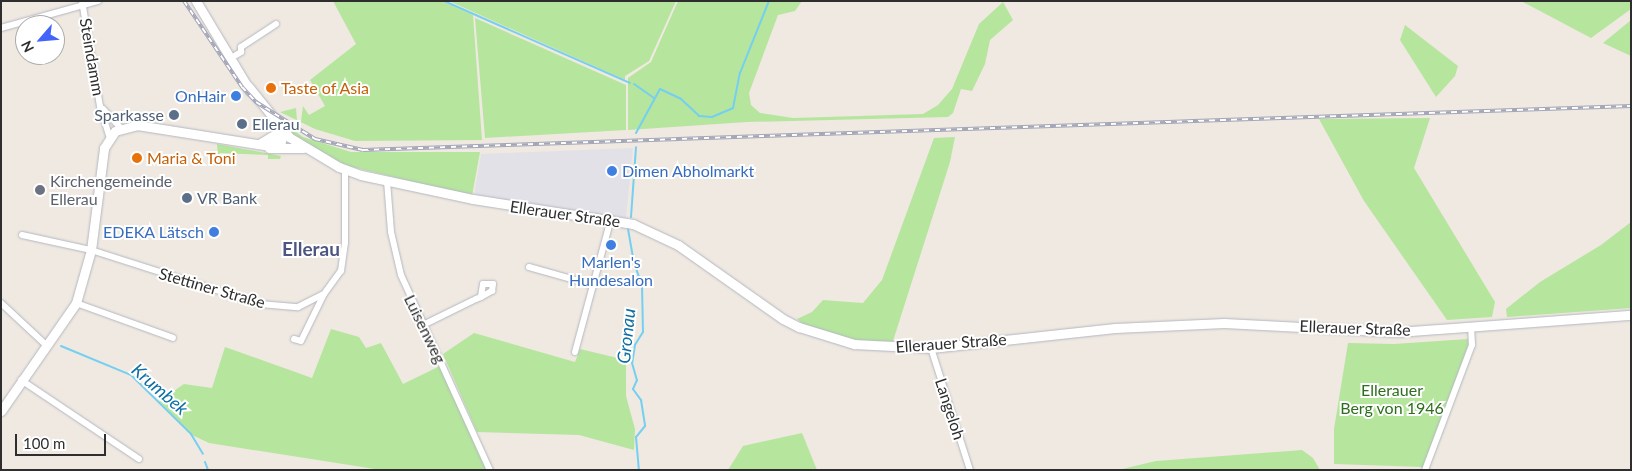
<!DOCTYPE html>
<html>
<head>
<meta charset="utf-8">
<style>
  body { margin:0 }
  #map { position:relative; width:1632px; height:471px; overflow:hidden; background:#efe9e1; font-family:Lato,sans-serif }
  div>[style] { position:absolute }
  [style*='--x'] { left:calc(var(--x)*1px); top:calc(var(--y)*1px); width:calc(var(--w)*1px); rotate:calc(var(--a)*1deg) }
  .industrial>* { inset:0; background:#e3e1e8 }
  .green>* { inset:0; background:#b6e59e }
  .stream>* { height:2px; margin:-1px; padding:0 1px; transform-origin:1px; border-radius:1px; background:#75cff0 }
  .roads { filter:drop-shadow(0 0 1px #b4b7c1) drop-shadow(0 0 1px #b4b7c1) }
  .minor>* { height:6px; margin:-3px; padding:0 3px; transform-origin:3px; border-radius:3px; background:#fff }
  .secondary>* { height:9px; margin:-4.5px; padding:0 4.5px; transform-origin:4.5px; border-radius:4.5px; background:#fff }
  .rail>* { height:4px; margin-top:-2px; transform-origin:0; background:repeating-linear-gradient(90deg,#fff 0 5.5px,#a3a6b8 0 11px); box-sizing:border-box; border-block:1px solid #a3a6b8 }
  .dots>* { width:14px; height:14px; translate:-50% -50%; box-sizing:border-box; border:2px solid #fff; border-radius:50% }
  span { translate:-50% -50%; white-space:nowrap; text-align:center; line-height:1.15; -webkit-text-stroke:4px #fff; paint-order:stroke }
  .street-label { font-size:16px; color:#2e2e2e }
  .food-label { font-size:16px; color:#c56008 }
  .left { translate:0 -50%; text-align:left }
  .shop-label { font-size:16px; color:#366cbe }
  .right { translate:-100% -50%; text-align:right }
  .service-label { font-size:16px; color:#4e5e75 }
  .worship-label { font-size:16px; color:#5b616d }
  .park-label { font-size:16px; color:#2c6e1b }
  .water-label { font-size:18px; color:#0d6fa3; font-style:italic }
  .quarter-label { font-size:19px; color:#4d5680; font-weight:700 }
  .frame { position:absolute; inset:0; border:2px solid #2e2e2e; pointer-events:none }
  .north { position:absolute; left:15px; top:15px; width:50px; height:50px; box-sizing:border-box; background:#fff; border:1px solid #ababab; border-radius:50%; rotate:243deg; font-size:14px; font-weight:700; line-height:20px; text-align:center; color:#2e2e2e }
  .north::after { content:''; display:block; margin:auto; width:18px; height:22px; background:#4264fb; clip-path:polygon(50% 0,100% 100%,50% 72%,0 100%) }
  .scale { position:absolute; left:15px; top:434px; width:91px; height:22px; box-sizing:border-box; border:2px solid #2e2e2e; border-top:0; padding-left:6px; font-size:15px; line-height:18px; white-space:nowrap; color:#2e2e2e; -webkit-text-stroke:4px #fff; paint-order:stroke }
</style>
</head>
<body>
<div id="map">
  <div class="industrial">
    <i style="clip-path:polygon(633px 148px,626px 218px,474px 195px,481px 154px)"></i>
  </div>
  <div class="green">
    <i style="clip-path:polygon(333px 1px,441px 1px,473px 15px,482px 140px,355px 141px,315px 129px,280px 112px,296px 108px,297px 120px,301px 121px,303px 106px,309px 115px,325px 106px,310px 80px,356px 44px)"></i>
    <i style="clip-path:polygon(449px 1px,676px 1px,649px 61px,625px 76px,625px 80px)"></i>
    <i style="clip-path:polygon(678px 1px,802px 1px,795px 11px,778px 15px,749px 93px,751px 105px,760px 113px,793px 118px,923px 114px,938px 105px,952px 89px,979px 24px,1003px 2px,1013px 20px,990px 40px,985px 64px,972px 91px,961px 89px,953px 113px,948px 117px,747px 122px,628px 130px,628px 78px,651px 62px)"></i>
    <i style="clip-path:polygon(1521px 1px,1631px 1px,1631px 9px,1591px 38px)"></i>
    <i style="clip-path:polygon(475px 18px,626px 85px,626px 130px,485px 138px)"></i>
    <i style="clip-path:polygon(1631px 20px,1631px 56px,1603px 43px)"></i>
    <i style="clip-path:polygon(1405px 25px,1458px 66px,1455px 76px,1436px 97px,1400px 40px)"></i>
    <i style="clip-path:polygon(1430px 118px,1414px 168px,1495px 302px,1492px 317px,1447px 320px,1364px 201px,1319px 119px)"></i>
    <i style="clip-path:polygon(282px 122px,303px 137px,351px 152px,480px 152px,472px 196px,344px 165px,296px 137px)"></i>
    <i style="clip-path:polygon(955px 137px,950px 162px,893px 341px,858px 341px,804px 325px,797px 319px,812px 312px,823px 300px,863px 303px,882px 280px,934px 138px)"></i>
    <i style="clip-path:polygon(217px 144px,271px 154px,281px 156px,280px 159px,268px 159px,268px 155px,220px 153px,218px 157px)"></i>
    <i style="clip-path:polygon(1631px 222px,1631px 308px,1507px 317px,1506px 309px,1540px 282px,1601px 245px)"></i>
    <i style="clip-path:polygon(331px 329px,359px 337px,366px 348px,381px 343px,403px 384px,440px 366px,486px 470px,381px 470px,209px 443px,192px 435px,159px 401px,184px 384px,212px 388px,225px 347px,312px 378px)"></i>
    <i style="clip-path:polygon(474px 333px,575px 362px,580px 349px,626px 360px,626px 396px,635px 429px,634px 450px,579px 435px,477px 432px,443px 354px)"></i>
    <i style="clip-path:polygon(1468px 339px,1468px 346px,1423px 467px,1334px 464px,1334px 429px,1348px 343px,1394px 344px)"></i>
    <i style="clip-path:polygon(802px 433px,817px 470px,728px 470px,743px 446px)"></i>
    <i style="clip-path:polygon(1302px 450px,1313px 458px,1320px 470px,1118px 470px,1156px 461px)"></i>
  </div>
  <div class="stream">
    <i style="--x:444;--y:1;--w:203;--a:23.8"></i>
    <i style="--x:634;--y:84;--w:24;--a:35"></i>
    <i style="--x:636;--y:133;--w:50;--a:-61.4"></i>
    <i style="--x:660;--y:89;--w:23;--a:25"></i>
    <i style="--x:681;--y:99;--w:25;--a:43"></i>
    <i style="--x:699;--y:116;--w:13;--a:4"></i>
    <i style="--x:712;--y:117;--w:23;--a:-23"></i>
    <i style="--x:733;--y:108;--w:36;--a:-79"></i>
    <i style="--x:740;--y:73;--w:78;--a:-68.1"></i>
    <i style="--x:631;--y:217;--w:70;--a:-85.9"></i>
    <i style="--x:628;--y:229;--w:35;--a:80"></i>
    <i style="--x:634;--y:263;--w:23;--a:70"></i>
    <i style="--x:642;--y:285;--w:47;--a:88.8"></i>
    <i style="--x:643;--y:332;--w:15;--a:122"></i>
    <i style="--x:635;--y:345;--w:18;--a:99"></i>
    <i style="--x:632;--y:363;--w:18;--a:74"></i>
    <i style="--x:637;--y:380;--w:10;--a:114"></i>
    <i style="--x:633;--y:389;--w:14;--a:54"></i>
    <i style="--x:641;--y:400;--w:26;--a:81"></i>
    <i style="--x:645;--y:426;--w:14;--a:129"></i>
    <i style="--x:636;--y:437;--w:33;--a:85"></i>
    <i style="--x:61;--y:346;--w:76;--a:22.5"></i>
    <i style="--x:131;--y:375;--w:84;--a:44.5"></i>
    <i style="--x:191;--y:434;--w:23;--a:59"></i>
    <i style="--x:205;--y:462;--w:9;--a:69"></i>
  </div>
  <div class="roads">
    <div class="minor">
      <i style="--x:82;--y:1;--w:107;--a:80.3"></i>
      <i style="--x:100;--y:106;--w:31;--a:73"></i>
      <i style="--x:1;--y:28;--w:101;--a:-15.6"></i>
      <i style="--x:231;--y:58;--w:12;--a:-31"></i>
      <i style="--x:241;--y:52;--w:5;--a:-90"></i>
      <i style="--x:241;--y:47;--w:42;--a:-33.3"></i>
      <i style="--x:103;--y:109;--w:25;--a:47"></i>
      <i style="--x:387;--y:181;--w:51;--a:85.5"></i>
      <i style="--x:391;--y:232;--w:44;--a:76.9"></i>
      <i style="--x:401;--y:275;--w:214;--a:65.5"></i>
      <i style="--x:22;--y:235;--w:71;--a:12.3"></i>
      <i style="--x:91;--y:250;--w:177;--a:17.7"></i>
      <i style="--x:260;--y:304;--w:38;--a:5"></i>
      <i style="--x:298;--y:307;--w:29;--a:-27"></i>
      <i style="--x:324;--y:294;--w:29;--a:-54"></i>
      <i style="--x:341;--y:271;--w:29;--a:-82"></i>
      <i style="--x:345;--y:242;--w:72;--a:-90"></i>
      <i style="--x:529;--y:267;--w:66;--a:15.7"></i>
      <i style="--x:1;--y:303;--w:62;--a:43"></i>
      <i style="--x:76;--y:303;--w:103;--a:19.8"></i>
      <i style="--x:425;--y:324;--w:57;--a:-26.1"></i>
      <i style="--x:476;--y:299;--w:5;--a:-22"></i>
      <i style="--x:481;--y:297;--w:13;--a:-29"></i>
      <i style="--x:492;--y:291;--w:7;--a:-82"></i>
      <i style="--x:493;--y:284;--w:10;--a:180"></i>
      <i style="--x:483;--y:284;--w:13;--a:99"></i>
      <i style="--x:294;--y:339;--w:7;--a:16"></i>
      <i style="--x:301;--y:341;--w:52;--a:-63.9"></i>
      <i style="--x:931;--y:348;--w:128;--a:72.3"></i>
      <i style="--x:575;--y:352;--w:138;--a:-74.9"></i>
      <i style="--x:21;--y:380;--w:142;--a:33.8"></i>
      <i style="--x:1425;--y:470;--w:134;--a:-69.4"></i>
      <i style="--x:1472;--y:345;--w:18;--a:-93"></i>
    </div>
    <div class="secondary">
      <i style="--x:196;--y:1;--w:105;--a:59"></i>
      <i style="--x:248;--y:86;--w:65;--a:51.2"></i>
      <i style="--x:289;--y:137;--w:58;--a:31"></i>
      <i style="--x:339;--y:167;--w:23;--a:20"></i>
      <i style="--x:361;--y:175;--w:115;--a:12.1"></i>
      <i style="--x:473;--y:199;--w:162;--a:8.9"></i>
      <i style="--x:633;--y:224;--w:50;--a:25"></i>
      <i style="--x:678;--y:245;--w:128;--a:35.2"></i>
      <i style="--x:783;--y:319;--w:18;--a:27"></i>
      <i style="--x:799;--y:327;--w:58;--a:17.2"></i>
      <i style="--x:854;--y:344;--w:77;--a:3"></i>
      <i style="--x:931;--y:348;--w:185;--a:-6.2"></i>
      <i style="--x:1115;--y:328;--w:109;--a:-2.6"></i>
      <i style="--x:1224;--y:323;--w:174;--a:3"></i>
      <i style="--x:1398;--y:332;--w:234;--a:-4.2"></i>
      <i style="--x:259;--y:144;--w:23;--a:-31"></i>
      <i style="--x:269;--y:148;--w:34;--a:0"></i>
      <i style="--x:1;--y:411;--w:131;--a:-55.2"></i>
      <i style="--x:76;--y:303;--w:55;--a:-74.2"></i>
      <i style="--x:91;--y:250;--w:103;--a:-82.7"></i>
      <i style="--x:104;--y:148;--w:20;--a:-57"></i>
      <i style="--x:115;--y:131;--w:23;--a:-15"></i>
      <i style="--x:137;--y:125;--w:135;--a:9"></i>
      <i style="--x:270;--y:146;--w:12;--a:-24"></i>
      <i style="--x:281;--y:141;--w:11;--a:-75"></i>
    </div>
  </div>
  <div class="rail">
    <i style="--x:184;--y:1;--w:104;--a:56"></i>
    <i style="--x:242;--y:87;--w:21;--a:47"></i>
    <i style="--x:256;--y:102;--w:70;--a:32.1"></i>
    <i style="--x:315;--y:139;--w:49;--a:12.9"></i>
    <i style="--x:363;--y:150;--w:1269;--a:-1.99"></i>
  </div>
  <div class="dots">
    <i style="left:271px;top:88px;background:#e8710a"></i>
    <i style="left:236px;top:96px;background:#3f7fe0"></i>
    <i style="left:174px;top:115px;background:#5c6f8a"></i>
    <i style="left:242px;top:124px;background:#5c6f8a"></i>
    <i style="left:137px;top:158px;background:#e8710a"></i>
    <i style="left:612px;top:171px;background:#3f7fe0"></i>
    <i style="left:40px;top:190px;background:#6b7280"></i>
    <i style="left:187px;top:198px;background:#5c6f8a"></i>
    <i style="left:214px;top:232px;background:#3f7fe0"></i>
    <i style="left:611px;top:245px;background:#3f7fe0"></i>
  </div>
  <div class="street-label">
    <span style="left:92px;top:57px;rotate:80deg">Steindamm</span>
    <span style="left:565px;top:214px;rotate:8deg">Ellerauer Straße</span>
    <span style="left:212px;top:288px;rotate:16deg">Stettiner Straße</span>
    <span style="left:1355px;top:328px;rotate:2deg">Ellerauer Straße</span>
    <span style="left:425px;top:329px;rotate:64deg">Luisenweg</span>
    <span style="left:951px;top:343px;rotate:-4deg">Ellerauer Straße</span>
    <span style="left:950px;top:409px;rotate:72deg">Langeloh</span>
  </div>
  <div class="food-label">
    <span class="left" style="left:281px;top:88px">Taste of Asia</span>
    <span class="left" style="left:147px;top:158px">Maria &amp; Toni</span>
  </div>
  <div class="shop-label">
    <span class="right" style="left:226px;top:96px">OnHair</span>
    <span class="left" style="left:622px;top:171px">Dimen Abholmarkt</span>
    <span class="right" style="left:204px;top:232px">EDEKA Lätsch</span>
    <span style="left:611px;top:271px">Marlen's<br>Hundesalon</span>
  </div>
  <div class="service-label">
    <span class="right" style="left:164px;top:115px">Sparkasse</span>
    <span class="left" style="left:252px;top:124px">Ellerau</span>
    <span class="left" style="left:197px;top:198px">VR Bank</span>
  </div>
  <div class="worship-label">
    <span class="left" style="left:50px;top:190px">Kirchengemeinde<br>Ellerau</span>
  </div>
  <div class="park-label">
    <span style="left:1392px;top:399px">Ellerauer<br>Berg von 1946</span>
  </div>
  <div class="water-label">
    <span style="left:626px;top:336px;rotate:-84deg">Gronau</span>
    <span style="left:160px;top:389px;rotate:41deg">Krumbek</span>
  </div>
  <div class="quarter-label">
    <span style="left:311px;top:249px">Ellerau</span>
  </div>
  <div class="frame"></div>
  <div class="north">N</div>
  <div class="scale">100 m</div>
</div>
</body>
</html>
